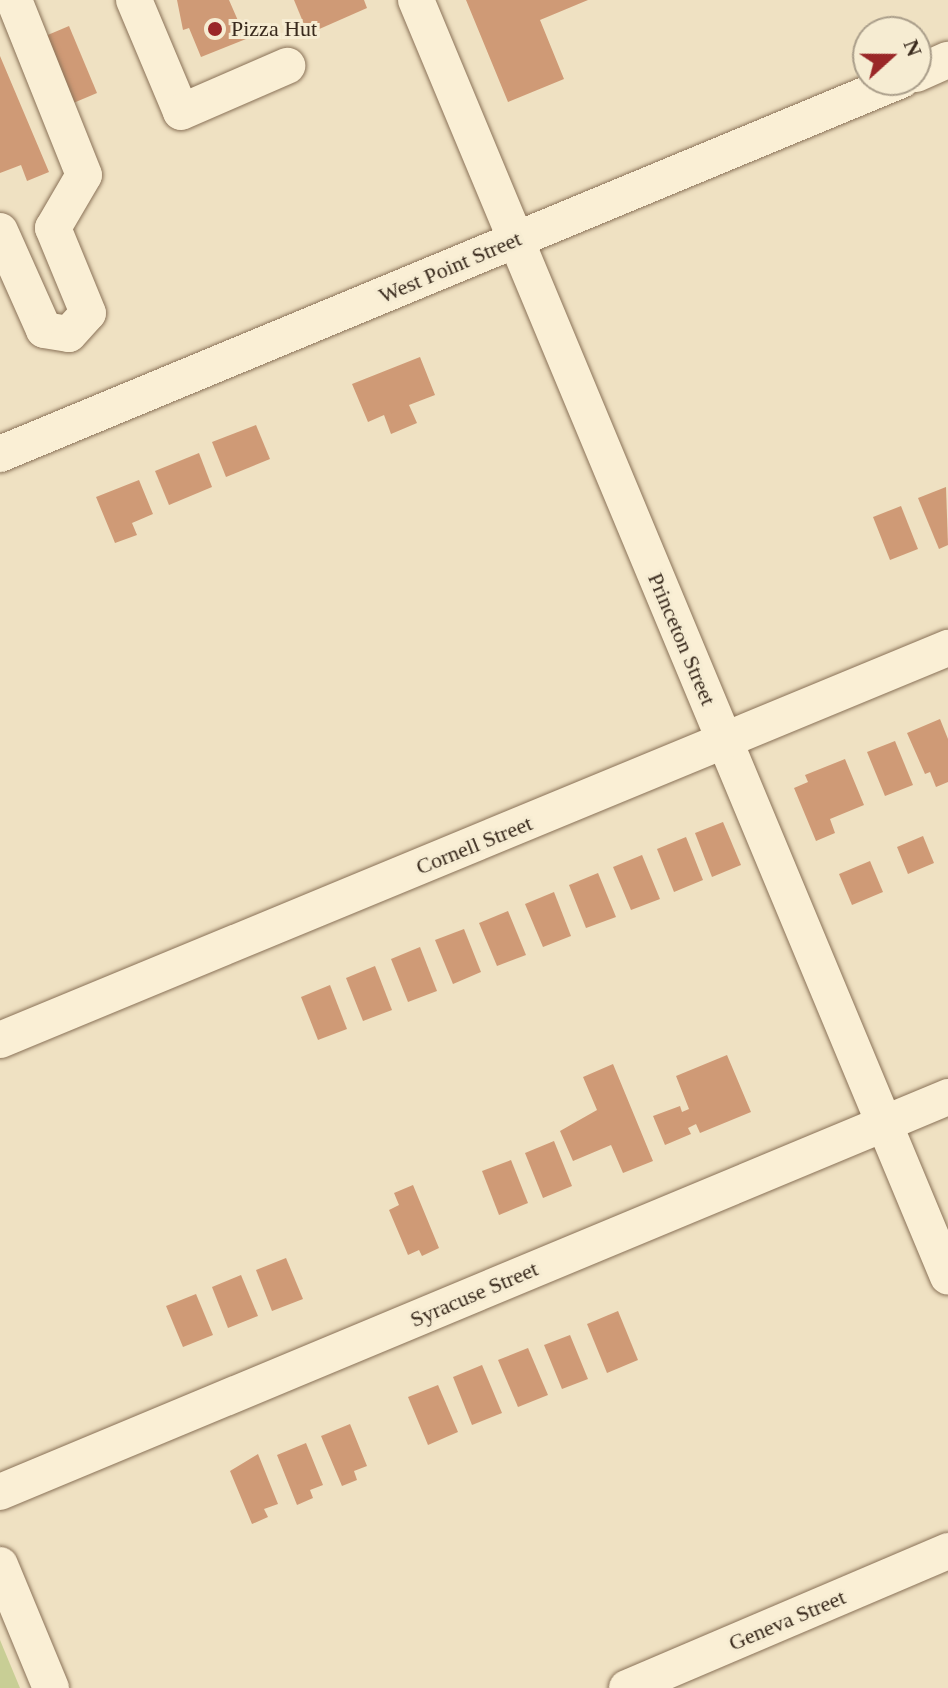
<!DOCTYPE html>
<html>
<head>
<meta charset="utf-8">
<style>
  body { margin:0 }
  #map { position:relative; width:948px; height:1688px; overflow:hidden; background:#efe1c2; font-family:Georgia,serif }
  div>[style] { position:absolute }
  [style*='--x'] { left:calc(var(--x)*1px); top:calc(var(--y)*1px); width:calc(var(--w)*1px); rotate:calc(var(--a)*1deg) }
  .green>* { inset:0; background:#c8ce95 }
  .building>* { inset:0; background:#cf9a76 }
  .roads { filter:drop-shadow(0 0 2px #8a7258) drop-shadow(0 0 2px #8a7258) }
  .minor>* { height:36px; margin:-18px; padding:0 18px; transform-origin:18px; border-radius:18px; background:#faefd5 }
  .dots>* { width:22px; height:22px; translate:-50% -50%; box-sizing:border-box; border:4px solid #f6ecd2; border-radius:50% }
  span { translate:-50% -50%; white-space:nowrap; text-align:center; line-height:1.15; -webkit-text-stroke:6px #f6ecd2; paint-order:stroke }
  .poi-label { font-size:22px; color:#392a1d }
  .left { translate:0 -50%; text-align:left }
  .street-label { font-size:22px; color:#392a1d }
  .north { position:absolute; left:852px; top:16px; width:80px; height:80px; box-sizing:border-box; background:#f6ecd2; border:2px solid #aa9e8a; border-radius:50%; rotate:69deg; font-size:22px; font-weight:700; line-height:32px; text-align:center; color:#392a1d }
  .north::after { content:''; display:block; margin:auto; width:28px; height:36px; background:#9a2728; clip-path:polygon(50% 0,100% 100%,50% 72%,0 100%) }
</style>
</head>
<body>
<div id="map">
  <div class="green">
    <i style="clip-path:polygon(0 1640px,20px 1688px,0 1688px)"></i>
  </div>
  <div class="building">
    <i style="clip-path:polygon(177px 0,229px 0,246px 39px,201px 57px,189px 28px,183px 30px)"></i>
    <i style="clip-path:polygon(294px 0,364px 0,367px 8px,308px 34px)"></i>
    <i style="clip-path:polygon(466px 0,588px 0,540px 20px,564px 79px,508px 102px)"></i>
    <i style="clip-path:polygon(69px 26px,97px 93px,71px 104px,43px 37px)"></i>
    <i style="clip-path:polygon(0 56px,49px 172px,27px 181px,21px 165px,0 173px)"></i>
    <i style="clip-path:polygon(420px 357px,435px 395px,409px 405px,417px 423px,391px 434px,384px 415px,368px 422px,352px 384px)"></i>
    <i style="clip-path:polygon(256px 425px,270px 459px,226px 477px,212px 442px)"></i>
    <i style="clip-path:polygon(199px 453px,212px 487px,169px 505px,155px 471px)"></i>
    <i style="clip-path:polygon(139px 480px,153px 514px,132px 523px,137px 535px,115px 543px,96px 497px)"></i>
    <i style="clip-path:polygon(946px 487px,948px 545px,939px 549px,918px 498px)"></i>
    <i style="clip-path:polygon(901px 506px,918px 549px,890px 560px,873px 517px)"></i>
    <i style="clip-path:polygon(940px 719px,948px 739px,948px 782px,936px 787px,930px 772px,925px 774px,907px 733px)"></i>
    <i style="clip-path:polygon(895px 741px,913px 785px,885px 796px,867px 752px)"></i>
    <i style="clip-path:polygon(845px 759px,864px 805px,830px 819px,835px 833px,816px 841px,794px 788px,808px 782px,805px 775px)"></i>
    <i style="clip-path:polygon(723px 822px,741px 865px,712px 877px,695px 833px)"></i>
    <i style="clip-path:polygon(923px 836px,934px 863px,908px 874px,897px 847px)"></i>
    <i style="clip-path:polygon(686px 837px,703px 880px,674px 892px,657px 849px)"></i>
    <i style="clip-path:polygon(642px 855px,660px 899px,631px 910px,613px 867px)"></i>
    <i style="clip-path:polygon(870px 861px,883px 892px,852px 905px,839px 874px)"></i>
    <i style="clip-path:polygon(598px 873px,616px 917px,586px 928px,569px 885px)"></i>
    <i style="clip-path:polygon(554px 892px,571px 936px,543px 947px,525px 904px)"></i>
    <i style="clip-path:polygon(508px 911px,526px 955px,497px 966px,479px 923px)"></i>
    <i style="clip-path:polygon(464px 929px,481px 972px,453px 984px,435px 940px)"></i>
    <i style="clip-path:polygon(420px 947px,437px 991px,408px 1002px,391px 959px)"></i>
    <i style="clip-path:polygon(375px 966px,392px 1010px,363px 1021px,346px 978px)"></i>
    <i style="clip-path:polygon(330px 985px,347px 1029px,318px 1040px,301px 997px)"></i>
    <i style="clip-path:polygon(727px 1055px,751px 1112px,700px 1133px,696px 1124px,688px 1128px,691px 1134px,665px 1145px,653px 1116px,680px 1106px,682px 1112px,689px 1109px,676px 1076px)"></i>
    <i style="clip-path:polygon(613px 1064px,653px 1161px,623px 1173px,611px 1145px,573px 1161px,560px 1131px,597px 1110px,583px 1077px)"></i>
    <i style="clip-path:polygon(554px 1141px,572px 1186px,543px 1198px,525px 1153px)"></i>
    <i style="clip-path:polygon(511px 1160px,528px 1203px,499px 1215px,482px 1171px)"></i>
    <i style="clip-path:polygon(413px 1185px,439px 1248px,422px 1256px,419px 1250px,408px 1255px,389px 1210px,399px 1205px,394px 1193px)"></i>
    <i style="clip-path:polygon(286px 1258px,303px 1299px,272px 1311px,256px 1270px)"></i>
    <i style="clip-path:polygon(241px 1275px,258px 1316px,228px 1328px,212px 1287px)"></i>
    <i style="clip-path:polygon(196px 1294px,213px 1335px,183px 1347px,166px 1306px)"></i>
    <i style="clip-path:polygon(618px 1311px,638px 1360px,607px 1373px,587px 1324px)"></i>
    <i style="clip-path:polygon(570px 1335px,588px 1379px,562px 1389px,544px 1345px)"></i>
    <i style="clip-path:polygon(528px 1348px,548px 1395px,518px 1407px,498px 1360px)"></i>
    <i style="clip-path:polygon(482px 1365px,502px 1413px,472px 1425px,453px 1377px)"></i>
    <i style="clip-path:polygon(438px 1385px,458px 1432px,428px 1445px,408px 1397px)"></i>
    <i style="clip-path:polygon(350px 1424px,367px 1466px,354px 1471px,357px 1480px,342px 1486px,321px 1436px)"></i>
    <i style="clip-path:polygon(306px 1443px,323px 1485px,310px 1490px,313px 1498px,297px 1505px,277px 1455px)"></i>
    <i style="clip-path:polygon(258px 1454px,278px 1504px,264px 1509px,268px 1517px,252px 1524px,230px 1471px)"></i>
  </div>
  <div class="roads">
    <div class="minor">
      <i style="--x:134;--y:0;--w:121;--a:67.2"></i>
      <i style="--x:181;--y:112;--w:116;--a:-23.5"></i>
      <i style="--x:416;--y:0;--w:1383;--a:67.38"></i>
      <i style="--x:916;--y:74;--w:35;--a:-24"></i>
      <i style="--x:0;--y:231;--w:108;--a:66"></i>
      <i style="--x:44;--y:330;--w:25;--a:9"></i>
      <i style="--x:69;--y:334;--w:28;--a:-48"></i>
      <i style="--x:88;--y:313;--w:92;--a:-112.4"></i>
      <i style="--x:53;--y:228;--w:61;--a:-59.7"></i>
      <i style="--x:84;--y:175;--w:188;--a:-111.8"></i>
      <i style="--x:0;--y:454;--w:976;--a:-22.54"></i>
      <i style="--x:0;--y:1040;--w:1026;--a:-22.47"></i>
      <i style="--x:0;--y:1492;--w:1027;--a:-22.62"></i>
      <i style="--x:0;--y:1565;--w:133;--a:67.5"></i>
      <i style="--x:627;--y:1688;--w:349;--a:-23.1"></i>
    </div>
  </div>
  <div class="dots">
    <i style="left:215px;top:29px;background:#9a2728"></i>
  </div>
  <div class="poi-label">
    <span class="left" style="left:231px;top:29px">Pizza Hut</span>
  </div>
  <div class="street-label">
    <span style="left:450px;top:267px;rotate:-23deg">West Point Street</span>
    <span style="left:682px;top:639px;rotate:67deg">Princeton Street</span>
    <span style="left:474px;top:845px;rotate:-22deg">Cornell Street</span>
    <span style="left:474px;top:1294px;rotate:-23deg">Syracuse Street</span>
    <span style="left:787px;top:1620px;rotate:-23deg">Geneva Street</span>
  </div>
  <div class="north">N</div>
</div>
</body>
</html>
